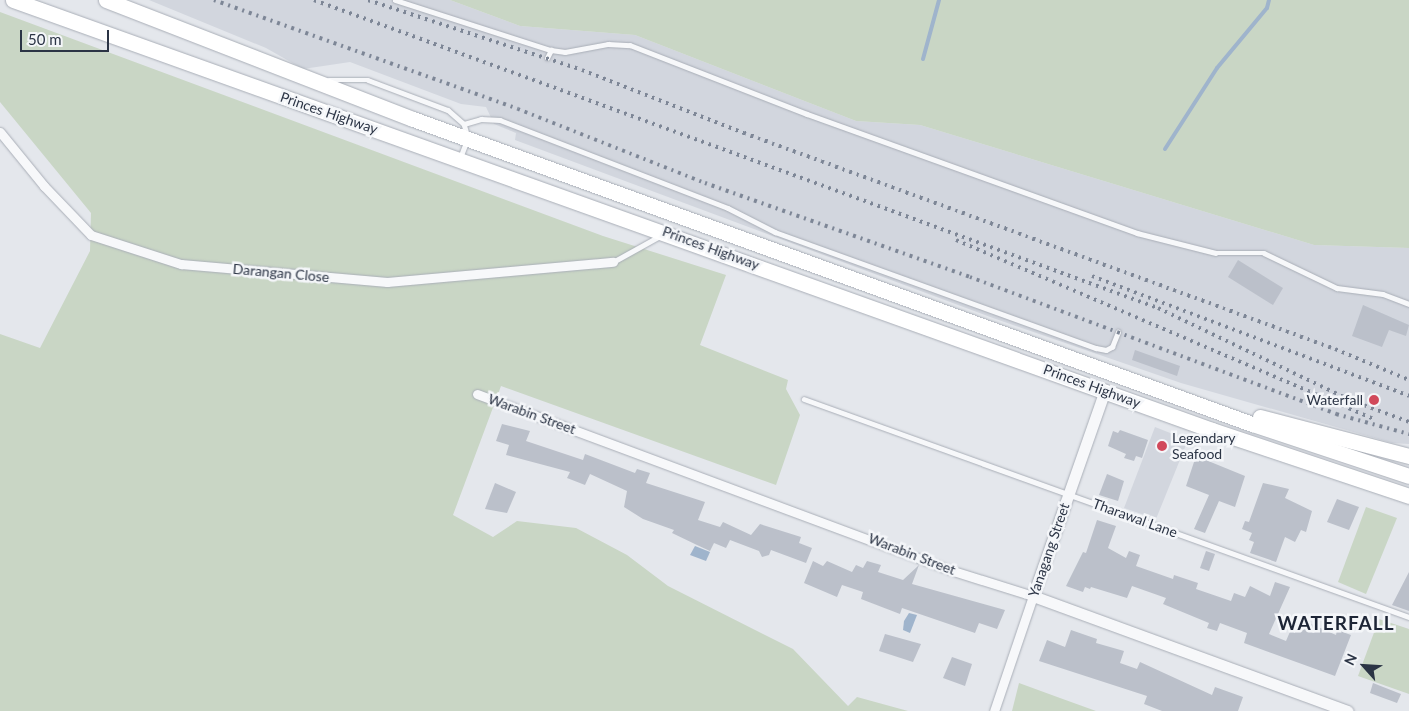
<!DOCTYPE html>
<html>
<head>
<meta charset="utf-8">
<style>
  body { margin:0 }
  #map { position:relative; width:1409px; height:711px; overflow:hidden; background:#e4e7ec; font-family:Lato,sans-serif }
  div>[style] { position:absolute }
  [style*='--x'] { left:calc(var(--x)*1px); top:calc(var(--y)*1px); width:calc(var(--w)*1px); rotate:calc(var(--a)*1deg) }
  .built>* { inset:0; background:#d2d6de }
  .green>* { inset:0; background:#c9d6c5 }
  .water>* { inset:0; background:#9fb4cc }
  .stream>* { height:4px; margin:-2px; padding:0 2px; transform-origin:2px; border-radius:2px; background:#9fb4cc }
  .building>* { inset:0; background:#bbc0ca }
  .roads { filter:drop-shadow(0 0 1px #a9aeb7) drop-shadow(0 0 1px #a9aeb7) }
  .service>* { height:4.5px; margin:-2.25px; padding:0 2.25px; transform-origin:2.25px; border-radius:2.25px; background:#f7f8fa }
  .minor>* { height:9px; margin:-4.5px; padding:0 4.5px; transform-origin:4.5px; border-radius:4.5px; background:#f7f8fa }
  .tertiary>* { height:11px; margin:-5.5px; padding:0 5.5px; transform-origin:5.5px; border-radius:5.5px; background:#f7f8fa }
  .trunk>* { height:15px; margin:-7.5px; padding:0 7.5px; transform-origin:7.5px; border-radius:7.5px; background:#fff }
  .rail>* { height:4px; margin-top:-2px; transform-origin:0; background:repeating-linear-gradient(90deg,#7d8696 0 2.5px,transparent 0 7.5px) }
  .dots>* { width:14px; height:14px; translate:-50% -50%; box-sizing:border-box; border:2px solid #f4f6f9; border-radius:50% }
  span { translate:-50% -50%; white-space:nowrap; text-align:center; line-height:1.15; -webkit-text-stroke:5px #f4f6f9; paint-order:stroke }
  .street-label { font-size:14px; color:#2b3445 }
  .poi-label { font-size:14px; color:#2b3445 }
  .right { translate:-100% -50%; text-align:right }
  .left { translate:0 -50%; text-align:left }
  .district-label { font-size:19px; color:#1d2536; font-weight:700; letter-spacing:1px }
  .north { position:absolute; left:1339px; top:641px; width:50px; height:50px; -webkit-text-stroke:4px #f4f6f9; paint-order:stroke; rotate:296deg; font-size:14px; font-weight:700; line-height:20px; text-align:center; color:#2b3445 }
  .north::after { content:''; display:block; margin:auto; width:18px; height:22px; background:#2b3445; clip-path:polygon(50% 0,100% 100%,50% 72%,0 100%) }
  .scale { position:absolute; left:20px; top:30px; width:89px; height:22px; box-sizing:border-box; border:2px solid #2b3445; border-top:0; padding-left:6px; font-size:15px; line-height:18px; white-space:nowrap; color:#2b3445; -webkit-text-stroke:4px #f4f6f9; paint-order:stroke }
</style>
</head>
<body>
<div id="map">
  <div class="built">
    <i style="clip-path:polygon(149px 0,450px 0,520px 26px,635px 35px,856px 121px,920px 125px,1314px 245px,1409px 248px,1409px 444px,1392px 443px,1181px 383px,993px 318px,515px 140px,516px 133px,494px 124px,486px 107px,461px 104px,350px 62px,303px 69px,266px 48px)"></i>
    <i style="clip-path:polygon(1155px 427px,1188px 440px,1156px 519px,1124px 508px)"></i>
  </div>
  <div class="green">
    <i style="clip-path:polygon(450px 0,1409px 0,1409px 248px,1314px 245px,920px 125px,856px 121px,635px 35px,520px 26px)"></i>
    <i style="clip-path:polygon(0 12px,603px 236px,726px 275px,700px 345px,788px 380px,786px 389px,800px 415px,776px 485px,501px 386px,453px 515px,493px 537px,517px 521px,576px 528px,627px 555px,668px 586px,793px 649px,848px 706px,857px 697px,908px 711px,0 711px,0 334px,40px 348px,90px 251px,91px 213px,0 102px)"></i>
    <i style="clip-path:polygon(1366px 507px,1397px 518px,1366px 594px,1338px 582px)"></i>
    <i style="clip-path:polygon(1379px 619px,1409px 629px,1409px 694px,1358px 676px)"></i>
    <i style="clip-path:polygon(1019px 683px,1060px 698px,1096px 711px,1012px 711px)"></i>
  </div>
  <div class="water">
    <i style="clip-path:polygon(695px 546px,710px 552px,706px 561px,690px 555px)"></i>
    <i style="clip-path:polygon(909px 613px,917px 615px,910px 633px,903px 630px,904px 621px)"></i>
  </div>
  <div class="stream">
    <i style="--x:923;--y:59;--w:61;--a:-74.8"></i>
    <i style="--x:1165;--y:149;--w:96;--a:-57.3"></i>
    <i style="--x:1217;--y:68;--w:78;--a:-50.2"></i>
    <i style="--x:1267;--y:8;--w:8;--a:-76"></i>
  </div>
  <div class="building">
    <i style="clip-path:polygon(1238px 260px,1283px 288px,1273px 305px,1228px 277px)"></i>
    <i style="clip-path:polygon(1363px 305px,1409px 325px,1406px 336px,1389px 330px,1382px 347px,1352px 336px)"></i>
    <i style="clip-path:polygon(1135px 350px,1180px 366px,1177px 376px,1132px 360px)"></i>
    <i style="clip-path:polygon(502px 424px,530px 431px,526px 441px,583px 460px,585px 454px,635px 473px,637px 469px,650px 473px,646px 483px,705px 502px,698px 520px,720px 527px,723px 522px,751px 535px,760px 524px,801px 537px,799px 543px,812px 548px,806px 563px,771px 550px,769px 555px,762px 557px,759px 551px,730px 540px,726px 548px,714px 543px,710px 551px,697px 545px,672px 533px,674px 530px,643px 519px,624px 507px,627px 491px,590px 474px,585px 485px,567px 478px,570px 472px,506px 455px,509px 445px,496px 441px)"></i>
    <i style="clip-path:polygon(1120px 430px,1148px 440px,1142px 458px,1136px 456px,1134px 461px,1124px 458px,1126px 454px,1108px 446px,1113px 431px,1118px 433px)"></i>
    <i style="clip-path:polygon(1196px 456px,1245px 476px,1235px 507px,1219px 501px,1205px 533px,1194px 529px,1209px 495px,1186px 486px)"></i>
    <i style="clip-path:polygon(1107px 474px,1124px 481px,1118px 501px,1099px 495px)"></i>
    <i style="clip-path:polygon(495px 483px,516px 492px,507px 513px,485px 509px)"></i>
    <i style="clip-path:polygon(1263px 483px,1289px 489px,1285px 498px,1312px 511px,1306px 532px,1301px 530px,1295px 542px,1285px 537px,1276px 562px,1250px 553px,1254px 542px,1249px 540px,1252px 533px,1242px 529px,1245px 521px,1249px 522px)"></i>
    <i style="clip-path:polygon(1337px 499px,1359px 507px,1349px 530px,1327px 522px)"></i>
    <i style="clip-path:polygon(1097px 520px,1116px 526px,1108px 548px,1126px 558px,1129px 551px,1140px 555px,1136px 566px,1173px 579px,1174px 575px,1198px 583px,1196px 589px,1231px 601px,1234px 593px,1245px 597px,1250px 586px,1270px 596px,1275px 582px,1290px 587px,1269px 634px,1286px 641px,1292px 627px,1304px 630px,1307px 622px,1336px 635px,1337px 630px,1351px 635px,1335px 676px,1244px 643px,1247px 633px,1220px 623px,1217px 631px,1207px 628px,1209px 623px,1163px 604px,1166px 598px,1132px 586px,1127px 598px,1091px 587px,1090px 589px,1085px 587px,1083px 592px,1066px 586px,1083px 552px,1086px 553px)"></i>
    <i style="clip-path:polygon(1206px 551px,1215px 554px,1209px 571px,1200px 568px)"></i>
    <i style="clip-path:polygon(813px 561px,823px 566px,827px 561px,852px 572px,856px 565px,863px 568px,867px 561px,881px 565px,878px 572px,903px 580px,919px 565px,912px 584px,1005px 610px,997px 629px,979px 623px,975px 633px,902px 608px,900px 614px,861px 599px,863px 592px,842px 585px,837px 597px,804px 583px)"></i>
    <i style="clip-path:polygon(1409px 572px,1409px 611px,1392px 605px)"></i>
    <i style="clip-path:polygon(1071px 630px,1097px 639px,1096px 643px,1124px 651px,1120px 663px,1137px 669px,1140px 662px,1212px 695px,1215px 687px,1243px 697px,1238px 711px,1162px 711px,1144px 704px,1147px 696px,1039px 661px,1047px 640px,1065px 647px)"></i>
    <i style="clip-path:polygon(885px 634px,921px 644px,913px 662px,879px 651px)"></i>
    <i style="clip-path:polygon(952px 657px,972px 664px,965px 686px,943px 678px)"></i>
    <i style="clip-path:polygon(1373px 683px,1401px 694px,1397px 703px,1370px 693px)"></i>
  </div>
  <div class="roads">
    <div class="service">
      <i style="--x:395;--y:0;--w:164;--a:17.8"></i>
      <i style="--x:551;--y:50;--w:14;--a:8"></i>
      <i style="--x:565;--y:52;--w:44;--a:-10.5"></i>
      <i style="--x:608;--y:44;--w:22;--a:3"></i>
      <i style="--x:630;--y:45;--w:190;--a:21.3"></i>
      <i style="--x:807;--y:114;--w:351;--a:19.8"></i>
      <i style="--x:1137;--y:233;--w:81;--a:14.2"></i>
      <i style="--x:1216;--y:253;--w:48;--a:0"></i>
      <i style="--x:1264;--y:253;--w:81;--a:25.6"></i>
      <i style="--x:1337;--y:288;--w:46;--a:7.4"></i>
      <i style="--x:1383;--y:294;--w:28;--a:21"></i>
      <i style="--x:547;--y:58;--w:9;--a:-63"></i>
      <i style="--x:329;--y:80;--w:39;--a:0"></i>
      <i style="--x:368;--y:80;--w:85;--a:20.6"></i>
      <i style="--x:448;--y:110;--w:21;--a:41"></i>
      <i style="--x:464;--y:124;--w:10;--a:73"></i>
      <i style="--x:464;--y:124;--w:18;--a:-16"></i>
      <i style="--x:481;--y:119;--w:19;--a:3"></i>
      <i style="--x:500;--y:120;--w:244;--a:21.1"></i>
      <i style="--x:728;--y:208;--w:53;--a:27.1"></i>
      <i style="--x:775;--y:232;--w:341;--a:19.9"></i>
      <i style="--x:1096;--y:348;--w:10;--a:11"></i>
      <i style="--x:1106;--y:350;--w:7;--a:-27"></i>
      <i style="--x:1112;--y:347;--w:16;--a:-68"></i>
      <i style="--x:460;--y:158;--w:17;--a:-69"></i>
      <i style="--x:613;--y:262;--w:54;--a:-29"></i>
      <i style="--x:804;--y:399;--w:643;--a:19.82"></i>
    </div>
    <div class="minor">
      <i style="--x:0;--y:132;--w:70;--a:50.8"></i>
      <i style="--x:44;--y:186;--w:68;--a:46.2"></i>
      <i style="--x:91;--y:235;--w:95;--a:17.9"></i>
      <i style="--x:181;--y:264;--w:207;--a:5"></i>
      <i style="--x:387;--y:282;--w:227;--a:-5.1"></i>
      <i style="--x:477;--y:394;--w:505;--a:20.41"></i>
      <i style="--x:950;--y:570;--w:87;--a:17.4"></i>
      <i style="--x:1033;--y:596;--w:121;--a:108.7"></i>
    </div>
    <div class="tertiary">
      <i style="--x:1105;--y:390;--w:218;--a:109.3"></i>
      <i style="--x:1033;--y:596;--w:335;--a:20.1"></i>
    </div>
    <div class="trunk">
      <i style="--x:13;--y:0;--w:1274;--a:19.73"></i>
      <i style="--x:1212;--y:430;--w:208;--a:18.5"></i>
      <i style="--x:106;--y:0;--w:329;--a:21.2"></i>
      <i style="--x:413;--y:119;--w:893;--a:19.98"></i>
      <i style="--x:1252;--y:424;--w:165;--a:18.3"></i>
      <i style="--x:1260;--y:417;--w:154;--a:14.7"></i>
    </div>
  </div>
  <div class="rail">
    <i style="--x:214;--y:0;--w:323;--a:19.7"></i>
    <i style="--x:518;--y:109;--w:201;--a:21.6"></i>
    <i style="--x:705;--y:183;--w:281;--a:19.5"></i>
    <i style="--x:970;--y:277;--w:391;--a:20.5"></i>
    <i style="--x:1336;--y:414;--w:76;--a:15.3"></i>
    <i style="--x:314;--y:0;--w:898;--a:20.05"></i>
    <i style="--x:1158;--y:308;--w:213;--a:25.6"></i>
    <i style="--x:1350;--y:400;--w:63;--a:20.4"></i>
    <i style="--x:368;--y:0;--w:225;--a:18.1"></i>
    <i style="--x:582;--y:70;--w:174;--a:21.3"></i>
    <i style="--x:744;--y:133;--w:629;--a:20.08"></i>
    <i style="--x:1335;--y:349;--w:80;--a:22.7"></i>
    <i style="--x:956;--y:240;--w:457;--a:23.2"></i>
    <i style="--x:1092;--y:276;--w:339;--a:20.7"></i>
  </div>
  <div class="dots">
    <i style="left:1374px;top:400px;background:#d1495b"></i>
    <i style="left:1162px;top:446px;background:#d1495b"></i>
  </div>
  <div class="street-label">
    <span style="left:329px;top:113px;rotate:19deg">Princes Highway</span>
    <span style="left:711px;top:248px;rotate:20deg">Princes Highway</span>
    <span style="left:281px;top:273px;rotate:5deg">Darangan Close</span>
    <span style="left:1092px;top:386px;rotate:20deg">Princes Highway</span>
    <span style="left:532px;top:414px;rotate:20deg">Warabin Street</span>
    <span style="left:1135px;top:518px;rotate:20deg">Tharawal Lane</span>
    <span style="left:1049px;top:550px;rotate:-71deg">Yanagang Street</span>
    <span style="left:912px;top:554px;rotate:21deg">Warabin Street</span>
  </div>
  <div class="poi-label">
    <span class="right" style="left:1363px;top:400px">Waterfall</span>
    <span class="left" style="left:1172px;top:446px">Legendary<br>Seafood</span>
  </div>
  <div class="district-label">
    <span style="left:1336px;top:623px">WATERFALL</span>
  </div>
  <div class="north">N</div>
  <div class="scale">50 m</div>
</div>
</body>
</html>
